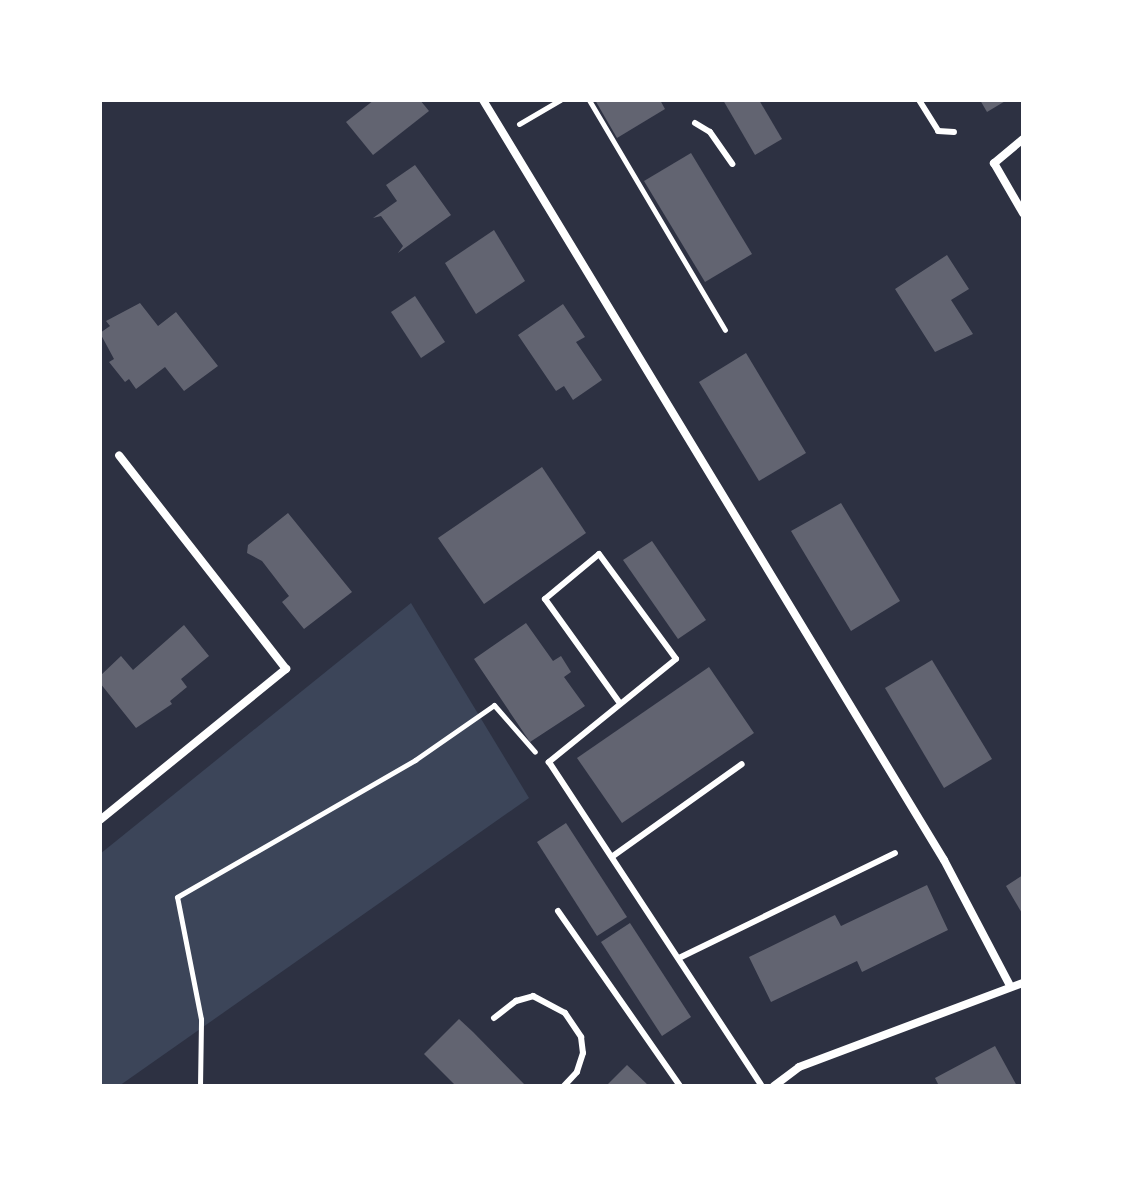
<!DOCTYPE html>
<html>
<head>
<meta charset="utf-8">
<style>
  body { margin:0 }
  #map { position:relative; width:1123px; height:1186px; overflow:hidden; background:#2d3142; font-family:Cabin,sans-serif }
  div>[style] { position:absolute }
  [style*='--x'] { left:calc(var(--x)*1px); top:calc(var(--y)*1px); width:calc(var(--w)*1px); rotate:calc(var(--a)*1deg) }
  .green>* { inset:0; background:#3c4559 }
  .building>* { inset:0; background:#626471 }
  .path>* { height:5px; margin:-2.5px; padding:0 2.5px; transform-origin:2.5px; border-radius:2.5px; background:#fff }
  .service>* { height:6px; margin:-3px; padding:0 3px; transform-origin:3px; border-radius:3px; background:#fff }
  .minor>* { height:8px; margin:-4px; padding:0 4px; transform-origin:4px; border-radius:4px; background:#fff }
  span { translate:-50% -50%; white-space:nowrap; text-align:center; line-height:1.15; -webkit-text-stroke:7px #fff; paint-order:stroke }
  .frame { position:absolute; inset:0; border:102px solid #fff; pointer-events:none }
</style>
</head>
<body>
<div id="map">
  <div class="green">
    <i style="clip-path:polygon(411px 603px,529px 798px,119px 1086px,100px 1086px,100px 854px)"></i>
  </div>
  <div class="building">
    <i style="clip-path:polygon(374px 100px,420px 100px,429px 111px,373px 155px,346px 122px)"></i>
    <i style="clip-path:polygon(595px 100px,660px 100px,665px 109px,617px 138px)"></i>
    <i style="clip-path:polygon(723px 100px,759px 100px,782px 139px,755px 155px)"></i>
    <i style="clip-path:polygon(980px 100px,1007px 100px,987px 112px)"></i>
    <i style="clip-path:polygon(691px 153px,752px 254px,705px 282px,644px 181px)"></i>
    <i style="clip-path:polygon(415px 165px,451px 215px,398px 253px,403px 246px,381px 216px,373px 218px,397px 201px,386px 185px)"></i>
    <i style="clip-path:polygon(494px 230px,525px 281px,476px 314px,445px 263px)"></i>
    <i style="clip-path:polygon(947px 255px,969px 289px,951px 300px,973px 334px,935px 352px,895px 289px)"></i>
    <i style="clip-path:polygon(415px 296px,445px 342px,421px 358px,391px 312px)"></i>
    <i style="clip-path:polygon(140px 303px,158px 326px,176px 312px,218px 366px,184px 391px,165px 367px,136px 389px,129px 379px,125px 382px,109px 362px,114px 359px,100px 333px,110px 326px,106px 321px)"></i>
    <i style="clip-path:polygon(563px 304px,585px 337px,576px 342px,602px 380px,573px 400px,564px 386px,556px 391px,518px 335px)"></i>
    <i style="clip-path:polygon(746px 353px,806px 453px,759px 481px,699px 382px)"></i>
    <i style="clip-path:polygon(542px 467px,586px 533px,484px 604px,438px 538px)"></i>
    <i style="clip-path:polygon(841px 503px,900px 601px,851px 631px,791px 531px)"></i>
    <i style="clip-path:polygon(288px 513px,352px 592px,304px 629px,282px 602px,289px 596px,262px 561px,247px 553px,248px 545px)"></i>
    <i style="clip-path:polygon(652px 541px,706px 620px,678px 639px,623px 560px)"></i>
    <i style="clip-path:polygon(526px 623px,553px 661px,561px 656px,571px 672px,564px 677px,585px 706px,530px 742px,474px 659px)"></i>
    <i style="clip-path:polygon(184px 625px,209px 656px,181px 679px,187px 687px,170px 701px,172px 704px,136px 728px,100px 683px,100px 676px,121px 656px,133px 670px)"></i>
    <i style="clip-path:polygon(932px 660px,992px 759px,944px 788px,885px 688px)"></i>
    <i style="clip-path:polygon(709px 667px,754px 733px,622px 823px,577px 758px)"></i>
    <i style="clip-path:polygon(566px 823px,627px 917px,597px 936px,537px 842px)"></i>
    <i style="clip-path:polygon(1023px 875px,1023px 915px,1006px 886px)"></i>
    <i style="clip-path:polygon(927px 885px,948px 930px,862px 972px,857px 961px,771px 1002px,749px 957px,835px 915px,841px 926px)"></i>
    <i style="clip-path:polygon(630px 923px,691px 1017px,662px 1036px,601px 942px)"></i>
    <i style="clip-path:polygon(459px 1019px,473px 1032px,526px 1086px,456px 1086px,424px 1054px)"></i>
    <i style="clip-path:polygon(995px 1046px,1017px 1086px,939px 1086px,935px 1078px)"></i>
    <i style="clip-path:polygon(627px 1065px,649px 1086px,606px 1086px)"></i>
  </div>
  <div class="path">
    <i style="--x:589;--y:100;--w:267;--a:59.4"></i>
    <i style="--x:519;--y:124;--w:48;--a:-30.3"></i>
    <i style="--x:200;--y:1086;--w:67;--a:-89.1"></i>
    <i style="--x:201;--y:1019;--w:124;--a:-101.1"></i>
    <i style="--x:177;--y:897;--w:275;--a:-29.9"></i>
    <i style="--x:415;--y:760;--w:96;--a:-34.8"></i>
    <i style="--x:494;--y:705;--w:62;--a:48.9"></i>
  </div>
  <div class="service">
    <i style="--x:919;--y:100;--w:36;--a:58"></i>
    <i style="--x:938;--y:131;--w:16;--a:4"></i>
    <i style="--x:695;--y:123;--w:17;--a:31"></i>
    <i style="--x:710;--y:132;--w:39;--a:55"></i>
    <i style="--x:619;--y:702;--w:127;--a:-125.7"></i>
    <i style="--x:545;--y:599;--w:70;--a:-39.8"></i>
    <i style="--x:599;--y:554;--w:130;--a:53.7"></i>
    <i style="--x:676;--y:659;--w:164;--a:141"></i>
    <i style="--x:549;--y:762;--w:388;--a:56.7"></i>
    <i style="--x:613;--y:856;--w:158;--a:-35.5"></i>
    <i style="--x:558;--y:911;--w:213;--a:55.1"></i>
    <i style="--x:679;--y:958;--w:240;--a:-25.9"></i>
    <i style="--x:494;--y:1018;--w:28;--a:-38"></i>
    <i style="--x:516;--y:1001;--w:18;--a:-16"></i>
    <i style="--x:533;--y:996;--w:36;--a:28"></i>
    <i style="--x:565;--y:1013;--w:29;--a:56"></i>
    <i style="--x:581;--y:1037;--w:16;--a:83"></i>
    <i style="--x:583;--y:1053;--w:20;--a:108"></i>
    <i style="--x:577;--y:1072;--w:19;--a:133"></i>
  </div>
  <div class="minor">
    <i style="--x:483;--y:100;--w:889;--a:58.76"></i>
    <i style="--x:944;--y:860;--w:140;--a:62.3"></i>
    <i style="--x:1023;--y:139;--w:38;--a:140"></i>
    <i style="--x:994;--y:163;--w:58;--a:59.9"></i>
    <i style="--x:100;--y:820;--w:240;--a:-39.1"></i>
    <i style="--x:286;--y:669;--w:271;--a:-128"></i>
    <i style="--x:774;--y:1086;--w:31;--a:-37"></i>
    <i style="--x:799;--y:1067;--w:239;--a:-20.6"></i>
  </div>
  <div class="frame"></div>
</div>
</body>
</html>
